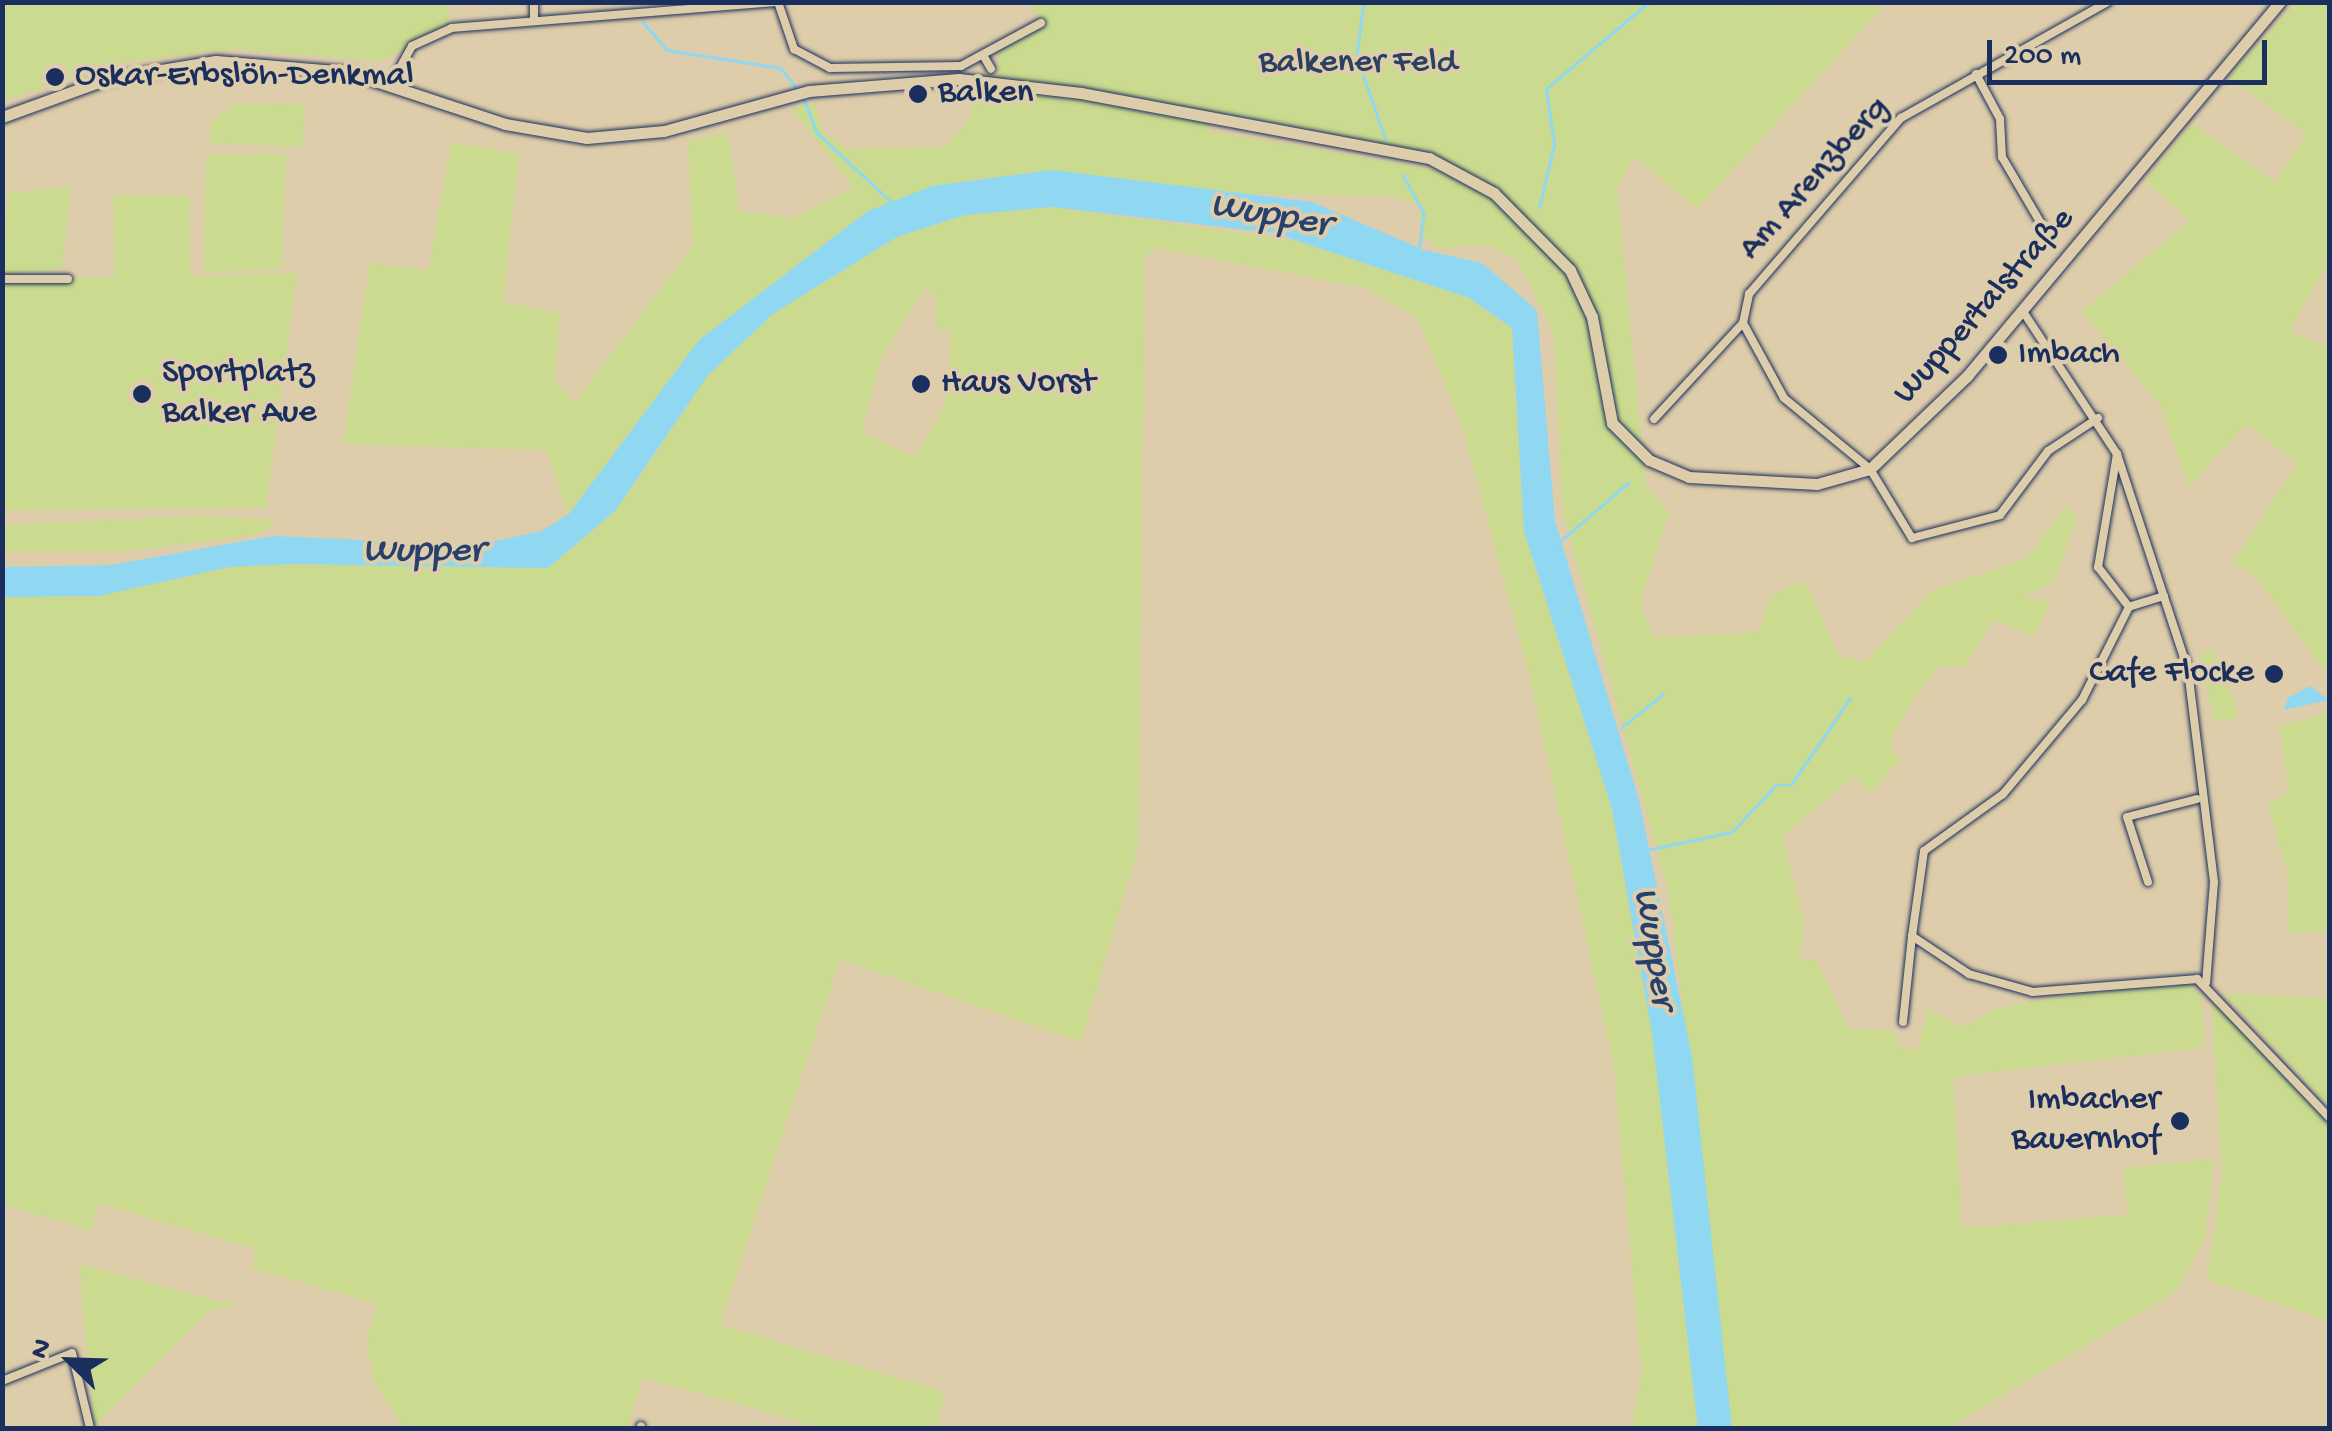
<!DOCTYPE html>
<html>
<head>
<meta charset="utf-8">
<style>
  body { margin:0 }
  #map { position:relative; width:2332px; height:1431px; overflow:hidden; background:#decdaa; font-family:"Gochi Hand",sans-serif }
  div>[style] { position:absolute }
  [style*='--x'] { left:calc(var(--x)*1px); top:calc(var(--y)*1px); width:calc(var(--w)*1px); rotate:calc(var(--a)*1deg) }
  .green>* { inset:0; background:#cada8e }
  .water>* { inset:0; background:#90d8f1 }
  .stream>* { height:2.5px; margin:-1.25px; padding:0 1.25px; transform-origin:1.25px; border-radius:1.25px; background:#90d8f1 }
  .roads { filter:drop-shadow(0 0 2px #1b2f5e) drop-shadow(0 0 2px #1b2f5e) }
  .minor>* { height:8px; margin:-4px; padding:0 4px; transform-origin:4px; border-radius:4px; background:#decdaa }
  .secondary>* { height:11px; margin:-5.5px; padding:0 5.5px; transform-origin:5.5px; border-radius:5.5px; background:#decdaa }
  .dots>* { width:28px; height:28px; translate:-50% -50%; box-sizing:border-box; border:5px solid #decdaa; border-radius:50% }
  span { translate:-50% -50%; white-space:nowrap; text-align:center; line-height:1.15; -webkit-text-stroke:8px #decdaa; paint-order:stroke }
  .park-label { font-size:35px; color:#2c4063 }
  .poi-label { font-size:35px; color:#1b2f5e }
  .left { translate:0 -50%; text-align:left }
  .right { translate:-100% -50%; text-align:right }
  .street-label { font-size:35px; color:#1b2f5e }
  .water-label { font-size:38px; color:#27406d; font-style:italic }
  .frame { position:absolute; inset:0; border:5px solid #1b2f5e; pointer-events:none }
  .north { position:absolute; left:20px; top:1311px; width:100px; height:100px; -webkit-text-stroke:8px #decdaa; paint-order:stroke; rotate:293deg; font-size:28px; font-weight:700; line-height:40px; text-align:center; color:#1b2f5e }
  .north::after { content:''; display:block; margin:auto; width:35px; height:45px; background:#1b2f5e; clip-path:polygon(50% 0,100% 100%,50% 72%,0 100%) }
  .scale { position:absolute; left:1987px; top:40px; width:280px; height:45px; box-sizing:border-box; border:5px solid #1b2f5e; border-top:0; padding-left:12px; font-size:30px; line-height:35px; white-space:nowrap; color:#1b2f5e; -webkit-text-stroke:8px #decdaa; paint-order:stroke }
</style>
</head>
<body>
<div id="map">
  <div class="green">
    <i style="clip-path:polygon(evenodd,1534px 2px,1883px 7px,1697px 209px,1634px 156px,1617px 188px,1646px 487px,1669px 512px,1640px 604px,1654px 638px,1760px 632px,1770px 596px,1805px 580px,1839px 656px,1865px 662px,1933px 590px,2026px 559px,2066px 506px,2077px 517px,2055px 581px,2023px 598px,2051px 603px,2034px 635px,1993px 620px,1965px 666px,1940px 666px,1912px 701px,1889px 744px,1901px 759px,1869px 794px,1855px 776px,1782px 836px,1804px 924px,1800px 959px,1817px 961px,1848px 1029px,1894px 1031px,1900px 1048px,1917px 1051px,1928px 1010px,1964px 1027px,1994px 1009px,2066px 995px,2187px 984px,2200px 993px,2205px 1047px,1953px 1077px,1962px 1228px,2128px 1215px,2123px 1168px,2214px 1159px,2205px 1239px,2175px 1292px,1948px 1428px,1732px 1428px,1669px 893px,1563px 512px,1554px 332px,1517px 259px,1486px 245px,1437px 248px,1420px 231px,1420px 204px,1390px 196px,1204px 193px,1052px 170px,956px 182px,868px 211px,699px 340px,568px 514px,546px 450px,343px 444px,370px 263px,429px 270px,451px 143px,519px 153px,503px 301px,560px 314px,554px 380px,575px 402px,693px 246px,688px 142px,728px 132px,739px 211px,790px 219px,853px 188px,792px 109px,814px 103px,823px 133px,848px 149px,945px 147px,970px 118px,972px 73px,998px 74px,999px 51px,1043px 25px,1030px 3px,1534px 2px,1210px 111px,1437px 154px,1436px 170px,1207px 131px,1210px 111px)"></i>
    <i style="clip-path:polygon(3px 3px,448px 3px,450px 27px,381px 61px,232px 49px,132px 61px,3px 100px)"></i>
    <i style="clip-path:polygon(2296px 3px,2329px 3px,2329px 261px,2289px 332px,2329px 347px,2329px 677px,2258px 579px,2233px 562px,2298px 463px,2246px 424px,2189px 487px,2160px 405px,2082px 311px,2189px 221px,2145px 180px,2193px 123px,2274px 182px,2307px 134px,2228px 77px)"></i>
    <i style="clip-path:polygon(237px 103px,306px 105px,302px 147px,209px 143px,212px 120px)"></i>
    <i style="clip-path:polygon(286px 154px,281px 269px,204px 272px,206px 155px)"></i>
    <i style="clip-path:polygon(71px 186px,62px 268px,3px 275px,8px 193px)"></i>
    <i style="clip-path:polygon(113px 195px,189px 196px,190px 276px,297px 273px,266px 508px,3px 510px,2px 280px,115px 277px)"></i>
    <i style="clip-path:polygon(evenodd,1052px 207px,1319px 244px,1469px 298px,1512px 328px,1524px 531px,1612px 809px,1652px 1033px,1698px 1428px,1631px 1428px,1642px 1376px,1614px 1066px,1529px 673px,1462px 426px,1418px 319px,1367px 288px,1157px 248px,1145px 256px,1138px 847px,1081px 1042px,840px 959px,720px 1325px,945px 1392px,936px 1428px,825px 1428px,643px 1378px,627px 1428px,404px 1428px,377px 1387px,366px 1344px,378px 1304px,252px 1268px,256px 1249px,97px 1203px,91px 1231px,3px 1204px,3px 597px,99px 596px,229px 567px,292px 564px,548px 568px,636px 482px,708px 375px,774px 313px,897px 237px,965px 215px,1052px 207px,925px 289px,937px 296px,936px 329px,951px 330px,950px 364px,944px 407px,916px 457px,861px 433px,882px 356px,925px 289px)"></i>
    <i style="clip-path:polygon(200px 516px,277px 520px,260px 534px,130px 551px,3px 551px,3px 525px)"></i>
    <i style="clip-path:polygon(2214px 650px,2239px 717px,2215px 722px,2199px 655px)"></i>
    <i style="clip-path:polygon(2329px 712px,2329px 931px,2288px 933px,2288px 874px,2268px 805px,2289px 792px,2280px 726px)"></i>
    <i style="clip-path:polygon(2223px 993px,2329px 999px,2329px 1108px,2305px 1080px)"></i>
    <i style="clip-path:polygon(2211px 998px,2329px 1123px,2329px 1321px,2207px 1280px,2222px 1172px)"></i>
    <i style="clip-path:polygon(79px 1264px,238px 1306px,210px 1310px,94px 1427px)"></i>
  </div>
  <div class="water">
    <i style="clip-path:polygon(1052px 170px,1312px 202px,1424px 250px,1482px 263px,1537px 310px,1555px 521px,1639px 800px,1692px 1056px,1732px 1428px,1698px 1428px,1652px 1033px,1612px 809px,1524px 531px,1512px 328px,1469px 298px,1273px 233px,1052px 207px,965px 215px,897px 237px,774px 313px,708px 375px,615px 511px,548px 568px,292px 564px,229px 567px,99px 596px,3px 597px,3px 567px,111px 565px,273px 536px,476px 545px,542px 531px,569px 514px,699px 340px,868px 211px,932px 186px)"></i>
    <i style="clip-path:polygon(2310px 686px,2329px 700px,2284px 710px,2288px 698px)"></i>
  </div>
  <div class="stream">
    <i style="--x:633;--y:2;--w:2;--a:63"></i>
    <i style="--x:1364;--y:2;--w:54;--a:97.4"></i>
    <i style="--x:1357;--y:56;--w:87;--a:71.1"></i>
    <i style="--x:643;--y:22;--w:37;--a:49"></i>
    <i style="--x:667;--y:50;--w:115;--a:9"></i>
    <i style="--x:781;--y:68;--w:28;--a:52"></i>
    <i style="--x:803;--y:96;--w:40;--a:69"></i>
    <i style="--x:817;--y:133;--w:108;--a:42.7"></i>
    <i style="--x:1403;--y:175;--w:43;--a:61.1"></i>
    <i style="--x:1424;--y:213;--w:34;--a:97"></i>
    <i style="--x:1539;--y:208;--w:65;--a:-76.6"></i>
    <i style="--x:1554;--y:145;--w:57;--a:-98.1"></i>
    <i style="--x:1546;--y:89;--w:135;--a:-40.2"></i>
    <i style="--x:1557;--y:544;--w:94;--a:-40.7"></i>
    <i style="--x:1621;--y:728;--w:54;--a:-39"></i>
    <i style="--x:1647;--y:850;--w:87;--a:-12"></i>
    <i style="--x:1732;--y:832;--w:64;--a:-46.9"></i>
    <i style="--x:1776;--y:785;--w:15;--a:0"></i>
    <i style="--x:1791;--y:785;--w:105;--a:-55.9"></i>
  </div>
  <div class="roads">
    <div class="minor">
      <i style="--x:534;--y:2;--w:18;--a:90"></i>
      <i style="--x:778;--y:2;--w:50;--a:71.2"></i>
      <i style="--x:794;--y:49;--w:41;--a:27.8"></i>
      <i style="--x:830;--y:68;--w:131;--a:-0.9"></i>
      <i style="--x:961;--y:66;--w:91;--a:-28.3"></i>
      <i style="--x:983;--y:55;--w:16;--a:60"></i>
      <i style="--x:1976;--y:74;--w:51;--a:61.9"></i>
      <i style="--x:2000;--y:119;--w:38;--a:87"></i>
      <i style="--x:2002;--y:157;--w:93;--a:59.6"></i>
      <i style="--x:391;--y:84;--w:43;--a:-61.1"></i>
      <i style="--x:412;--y:46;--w:44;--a:-24.2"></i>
      <i style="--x:452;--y:28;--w:324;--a:-4.6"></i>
      <i style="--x:2;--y:279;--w:66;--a:0"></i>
      <i style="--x:2024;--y:313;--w:169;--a:56.6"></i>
      <i style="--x:2117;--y:454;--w:227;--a:71.8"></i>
      <i style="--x:2188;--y:670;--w:214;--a:83"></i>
      <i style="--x:2214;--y:882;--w:101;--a:94.5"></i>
      <i style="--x:1743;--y:323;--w:85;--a:61.3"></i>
      <i style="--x:1784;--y:398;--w:112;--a:39.5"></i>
      <i style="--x:1870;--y:469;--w:81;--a:58.7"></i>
      <i style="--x:1912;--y:538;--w:91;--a:-14.6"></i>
      <i style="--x:2000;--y:515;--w:80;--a:-53.1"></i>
      <i style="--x:2048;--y:451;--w:60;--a:-33.4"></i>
      <i style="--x:1654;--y:419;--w:131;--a:-47.2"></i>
      <i style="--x:1743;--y:323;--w:30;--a:-78"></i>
      <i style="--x:1749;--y:294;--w:233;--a:-49.2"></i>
      <i style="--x:1901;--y:118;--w:237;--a:-29.3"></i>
      <i style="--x:2117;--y:454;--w:115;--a:99.5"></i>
      <i style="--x:2098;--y:567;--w:51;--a:52.2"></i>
      <i style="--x:2164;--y:596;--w:37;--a:163"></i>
      <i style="--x:2129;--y:607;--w:104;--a:116.8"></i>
      <i style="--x:2082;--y:700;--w:123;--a:130"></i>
      <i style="--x:2003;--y:794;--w:97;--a:144.2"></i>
      <i style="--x:1924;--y:851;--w:86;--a:98"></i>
      <i style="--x:1912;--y:936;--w:69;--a:33.7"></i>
      <i style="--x:1969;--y:974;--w:66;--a:15.7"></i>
      <i style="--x:2033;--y:992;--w:165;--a:-4.5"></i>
      <i style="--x:2197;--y:979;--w:192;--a:46.3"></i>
      <i style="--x:2148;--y:882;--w:68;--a:-107.9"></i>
      <i style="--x:2127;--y:817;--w:72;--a:-14.4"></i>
      <i style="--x:1903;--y:1022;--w:86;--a:-84"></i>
      <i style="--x:2;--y:1381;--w:75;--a:-21.8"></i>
      <i style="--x:72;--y:1353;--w:77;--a:76.5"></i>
      <i style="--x:640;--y:1428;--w:2;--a:-63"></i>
    </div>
    <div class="secondary">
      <i style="--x:2;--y:117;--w:112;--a:-19.9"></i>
      <i style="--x:107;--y:79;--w:110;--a:-9.4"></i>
      <i style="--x:216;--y:61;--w:132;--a:4.8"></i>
      <i style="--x:348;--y:72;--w:165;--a:18.3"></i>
      <i style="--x:505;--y:124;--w:83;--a:9.7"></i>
      <i style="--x:587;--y:138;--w:77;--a:-5.2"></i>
      <i style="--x:664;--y:131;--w:150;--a:-15.4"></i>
      <i style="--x:809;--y:91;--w:150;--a:-4.6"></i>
      <i style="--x:959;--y:79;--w:123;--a:6.5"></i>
      <i style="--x:1081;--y:93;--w:354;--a:10.6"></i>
      <i style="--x:1429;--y:158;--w:74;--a:28.3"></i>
      <i style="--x:1494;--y:193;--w:108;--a:45.4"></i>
      <i style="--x:1570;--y:270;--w:52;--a:64.9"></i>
      <i style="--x:1592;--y:317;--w:108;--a:79.3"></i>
      <i style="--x:1612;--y:423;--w:52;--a:45"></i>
      <i style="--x:1649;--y:460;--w:43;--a:23"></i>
      <i style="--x:1689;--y:477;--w:128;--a:3.1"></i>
      <i style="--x:1817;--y:484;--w:55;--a:-15.8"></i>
      <i style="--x:1870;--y:469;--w:134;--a:-43.8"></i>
      <i style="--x:1967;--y:376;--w:488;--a:-50.1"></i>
    </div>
  </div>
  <div class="dots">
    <i style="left:55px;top:77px;background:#1b2f5e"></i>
    <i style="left:918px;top:94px;background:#1b2f5e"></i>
    <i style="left:1998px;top:355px;background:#1b2f5e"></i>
    <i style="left:921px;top:384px;background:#1b2f5e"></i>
    <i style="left:142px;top:394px;background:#1b2f5e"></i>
    <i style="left:2274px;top:674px;background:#1b2f5e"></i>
    <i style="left:2180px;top:1121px;background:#1b2f5e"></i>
  </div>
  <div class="park-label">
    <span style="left:1358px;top:64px">Balkener Feld</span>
  </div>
  <div class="poi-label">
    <span class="left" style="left:75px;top:77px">Oskar-Erbslöh-Denkmal</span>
    <span class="left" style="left:938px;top:94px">Balken</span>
    <span class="left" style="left:2018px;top:355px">Imbach</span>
    <span class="left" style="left:162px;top:394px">Sportplatz<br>Balker Aue</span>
    <span class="left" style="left:941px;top:384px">Haus Vorst</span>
    <span class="right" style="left:2254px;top:674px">Cafe Flocke</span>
    <span class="right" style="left:2160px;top:1121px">Imbacher<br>Bauernhof</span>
  </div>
  <div class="street-label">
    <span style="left:1815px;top:179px;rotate:-48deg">Am Arenzberg</span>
    <span style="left:1985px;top:307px;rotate:-48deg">Wuppertalstraße</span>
  </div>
  <div class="water-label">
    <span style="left:1270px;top:217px;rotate:10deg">Wupper</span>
    <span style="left:423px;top:553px">Wupper</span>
    <span style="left:1652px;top:948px;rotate:81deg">Wupper</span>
  </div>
  <div class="frame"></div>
  <div class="north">N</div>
  <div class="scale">200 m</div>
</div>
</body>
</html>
